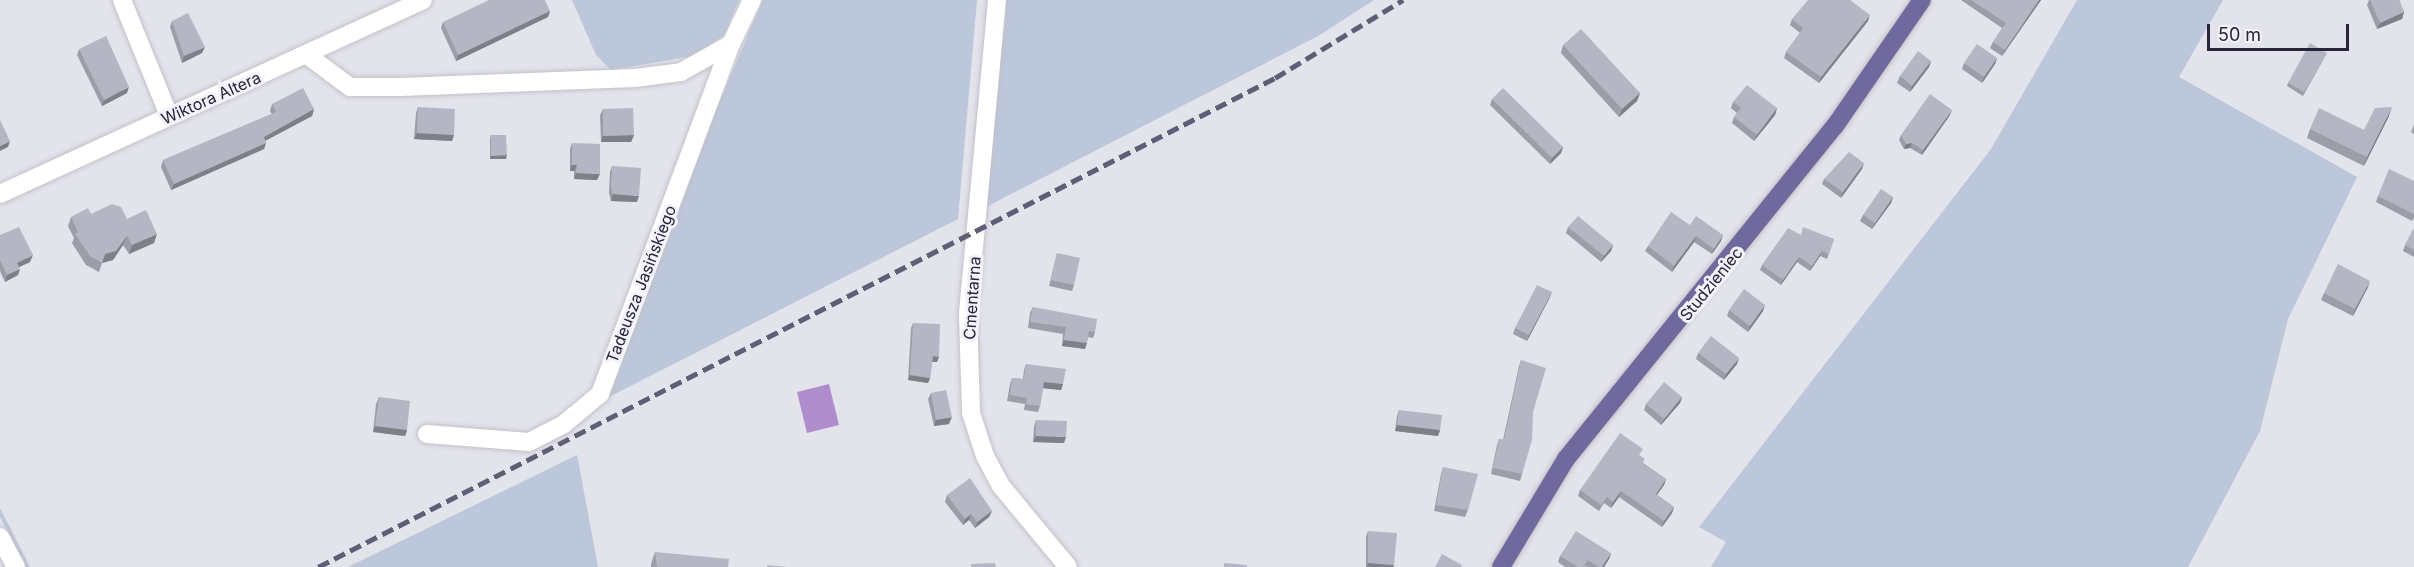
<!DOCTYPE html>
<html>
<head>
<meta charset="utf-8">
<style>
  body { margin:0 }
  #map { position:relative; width:2414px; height:567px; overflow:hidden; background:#e2e3eb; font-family:Inter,sans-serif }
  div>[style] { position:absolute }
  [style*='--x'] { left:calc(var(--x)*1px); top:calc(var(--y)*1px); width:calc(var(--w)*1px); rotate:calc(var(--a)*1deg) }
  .green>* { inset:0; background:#bcc7db }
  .water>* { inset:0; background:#af8dcd }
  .roads { filter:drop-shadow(0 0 2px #c2c1c8) drop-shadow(0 0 2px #c2c1c8) }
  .minor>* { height:18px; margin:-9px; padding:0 9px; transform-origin:9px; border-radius:9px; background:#fff }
  .major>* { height:18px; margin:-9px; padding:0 9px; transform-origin:9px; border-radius:9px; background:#6f699e }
  .rail>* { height:4.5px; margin-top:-2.25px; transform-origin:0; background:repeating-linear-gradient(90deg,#605e77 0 12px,transparent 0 18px) }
  .wall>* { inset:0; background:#9c9da8 }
  .shaded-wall>* { inset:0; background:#7f7f88 }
  .building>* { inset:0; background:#b5b6c3 }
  span { translate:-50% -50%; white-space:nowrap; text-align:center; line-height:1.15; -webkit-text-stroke:6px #f2f3f8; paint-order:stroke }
  .street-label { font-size:16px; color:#26233b }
  .scale { position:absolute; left:2207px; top:24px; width:142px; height:27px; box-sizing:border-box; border:3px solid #26233b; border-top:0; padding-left:8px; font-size:18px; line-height:21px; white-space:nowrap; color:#26233b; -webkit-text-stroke:4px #f2f3f8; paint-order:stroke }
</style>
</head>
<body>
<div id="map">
  <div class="green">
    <i style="clip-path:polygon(572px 0,739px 0,724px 35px,693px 56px,611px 70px,596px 55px)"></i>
    <i style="clip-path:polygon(763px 0,977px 0,958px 219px,603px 400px,716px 110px)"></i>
    <i style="clip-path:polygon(1006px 0,1374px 0,1318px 36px,986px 207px)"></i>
    <i style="clip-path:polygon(2077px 0,2223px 0,2179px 77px,2357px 177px,2288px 319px,2260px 431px,2188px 567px,1711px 567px,1726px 542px,1699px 527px,1991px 149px)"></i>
    <i style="clip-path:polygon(577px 455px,598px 567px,348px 567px)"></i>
    <i style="clip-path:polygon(0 508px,30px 567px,26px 567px,0 517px)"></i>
  </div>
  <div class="water">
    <i style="clip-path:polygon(829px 384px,839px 425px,807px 433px,797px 392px)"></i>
  </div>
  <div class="roads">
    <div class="minor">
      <i style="--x:122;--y:0;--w:125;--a:67.9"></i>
      <i style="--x:997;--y:0;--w:316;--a:95.3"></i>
      <i style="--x:968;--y:315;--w:98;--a:88.2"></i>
      <i style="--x:971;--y:413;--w:45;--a:72"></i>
      <i style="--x:985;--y:456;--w:34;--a:62"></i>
      <i style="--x:1001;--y:486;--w:105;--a:50.4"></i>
      <i style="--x:307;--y:55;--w:54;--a:36.7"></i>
      <i style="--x:350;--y:87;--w:50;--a:0"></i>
      <i style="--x:400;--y:87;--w:235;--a:-2.2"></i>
      <i style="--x:635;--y:78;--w:46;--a:-7.4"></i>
      <i style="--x:681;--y:72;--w:57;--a:-29.2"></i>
      <i style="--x:0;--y:194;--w:465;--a:-24.6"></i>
      <i style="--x:427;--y:434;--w:102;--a:4.5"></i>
      <i style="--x:529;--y:442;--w:39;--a:-27"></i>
      <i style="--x:564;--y:424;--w:47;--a:-39.8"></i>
      <i style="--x:600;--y:394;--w:374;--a:-69.5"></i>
      <i style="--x:731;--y:44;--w:49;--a:-64.5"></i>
      <i style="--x:0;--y:537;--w:34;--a:62"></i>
    </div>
    <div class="major">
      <i style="--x:1501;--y:567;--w:126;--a:-59"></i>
      <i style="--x:1566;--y:459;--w:428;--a:-51.1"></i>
      <i style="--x:1835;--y:126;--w:153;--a:-55.4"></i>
    </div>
  </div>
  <div class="rail">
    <i style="--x:318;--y:567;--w:1075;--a:-27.07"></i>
    <i style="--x:1275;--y:78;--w:150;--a:-31.4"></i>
  </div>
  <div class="wall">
    <i style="clip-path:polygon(1961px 0,2041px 0,2002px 56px,1990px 48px,1993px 42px,2002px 28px)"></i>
    <i style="clip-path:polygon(2369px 0,2399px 0,2404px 12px,2402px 19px,2377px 29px,2367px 5px)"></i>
    <i style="clip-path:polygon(550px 11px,548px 17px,456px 61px,441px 28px,443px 22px)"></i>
    <i style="clip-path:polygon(1792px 19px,1868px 21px,1819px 83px,1784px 58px,1786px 52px,1800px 33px,1790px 25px)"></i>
    <i style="clip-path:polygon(172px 21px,202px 53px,182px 63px,170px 27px)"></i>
    <i style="clip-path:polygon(1563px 45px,1640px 93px,1637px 101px,1619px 117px,1561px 53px)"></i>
    <i style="clip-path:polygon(79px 49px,127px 93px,102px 106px,77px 55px)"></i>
    <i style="clip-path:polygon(2327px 53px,2303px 96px,2287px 86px,2288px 83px)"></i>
    <i style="clip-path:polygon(1997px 58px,1995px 64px,1982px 83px,1962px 69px,1964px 63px)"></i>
    <i style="clip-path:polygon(1931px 61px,1929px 67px,1910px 92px,1897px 83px,1900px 76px)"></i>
    <i style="clip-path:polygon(1492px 99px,1563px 147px,1561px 153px,1550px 164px,1490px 105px)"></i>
    <i style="clip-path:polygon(1733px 102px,1777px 108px,1775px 115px,1754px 141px,1732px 123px,1734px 117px,1737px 113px,1731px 108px)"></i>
    <i style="clip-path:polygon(272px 104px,314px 109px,312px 116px,265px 141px,266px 143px,264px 149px,171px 190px,161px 167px,163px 160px,272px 114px,270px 111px)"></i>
    <i style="clip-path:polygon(418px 107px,454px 135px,452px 141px,414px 139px,416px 113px)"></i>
    <i style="clip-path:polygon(603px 109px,634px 135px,631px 142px,601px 142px,600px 115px)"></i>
    <i style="clip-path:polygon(1950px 115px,1922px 155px,1910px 148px,1904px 149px,1899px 140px,1901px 135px)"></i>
    <i style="clip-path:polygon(2389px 116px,2364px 166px,2307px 138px,2310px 129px,2364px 130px)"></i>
    <i style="clip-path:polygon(2414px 125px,2414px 134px,2411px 132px)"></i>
    <i style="clip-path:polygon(491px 135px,506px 159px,490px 159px,490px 138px)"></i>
    <i style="clip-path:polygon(572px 143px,597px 180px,574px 179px,574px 171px,570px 171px,570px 149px)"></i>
    <i style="clip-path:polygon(612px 166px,637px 202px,611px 201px,609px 193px,610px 172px)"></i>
    <i style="clip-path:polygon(1862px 169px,1841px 198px,1822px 184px,1824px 179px)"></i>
    <i style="clip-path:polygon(2414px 181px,2414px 218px,2412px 221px,2376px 202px,2378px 196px)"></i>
    <i style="clip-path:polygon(1893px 197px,1891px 203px,1872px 229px,1860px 221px,1863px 215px)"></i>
    <i style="clip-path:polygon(91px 214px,127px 219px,154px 243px,129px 254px,123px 245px,113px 260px,102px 263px,99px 272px,86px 265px,72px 243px,74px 238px,68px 226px,71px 217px)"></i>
    <i style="clip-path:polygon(1690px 225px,1721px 241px,1712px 254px,1694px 242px,1672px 272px,1645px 251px,1648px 246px)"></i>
    <i style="clip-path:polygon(1568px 227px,1613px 245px,1611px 251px,1601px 262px,1566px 233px)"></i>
    <i style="clip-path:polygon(2414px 230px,2414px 257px,2403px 251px,2405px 245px)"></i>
    <i style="clip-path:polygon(0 235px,30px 262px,19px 267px,18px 275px,5px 282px,0 271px)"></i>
    <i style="clip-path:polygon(1801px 235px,1834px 239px,1827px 259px,1820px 256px,1810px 271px,1797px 262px,1781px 285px,1760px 270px,1762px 265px)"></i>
    <i style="clip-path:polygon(1057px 253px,1074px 285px,1072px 291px,1049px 286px)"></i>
    <i style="clip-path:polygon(2368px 287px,2353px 316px,2321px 300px,2324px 293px)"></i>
    <i style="clip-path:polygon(1552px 292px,1549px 299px,1527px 341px,1513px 334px,1515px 328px)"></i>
    <i style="clip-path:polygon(1033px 307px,1095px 332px,1093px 338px,1088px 337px,1085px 349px,1062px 346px,1063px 334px,1028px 328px,1030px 313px)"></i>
    <i style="clip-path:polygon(1729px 310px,1763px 311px,1748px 332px,1727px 316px)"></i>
    <i style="clip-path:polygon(913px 323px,939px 357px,937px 362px,932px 362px,930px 378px,928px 383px,908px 380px,911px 328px)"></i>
    <i style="clip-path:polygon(1698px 353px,1737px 364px,1724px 380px,1696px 359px)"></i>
    <i style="clip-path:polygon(1521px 360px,1533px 412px,1522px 474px,1520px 481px,1491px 474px,1497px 445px,1499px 439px,1503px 440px,1519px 366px)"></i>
    <i style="clip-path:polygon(1026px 364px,1063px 384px,1061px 390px,1043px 388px,1040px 406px,1038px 412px,1024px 410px,1025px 404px,1007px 401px,1010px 384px,1012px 378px,1023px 379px,1024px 370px)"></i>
    <i style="clip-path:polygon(931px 393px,949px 424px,934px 426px,928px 399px)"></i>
    <i style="clip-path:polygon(379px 397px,407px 430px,405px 436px,373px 432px,376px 404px)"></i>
    <i style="clip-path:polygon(1682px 397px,1680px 403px,1661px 425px,1644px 410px,1646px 404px)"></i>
    <i style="clip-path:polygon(1399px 410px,1440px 430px,1438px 436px,1395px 431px,1397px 416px)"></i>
    <i style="clip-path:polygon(1036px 420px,1064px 443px,1033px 442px,1034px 427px)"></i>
    <i style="clip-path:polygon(1640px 456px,1643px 463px,1666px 479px,1664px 485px,1657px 495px,1674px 507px,1672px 513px,1662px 527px,1619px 497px,1611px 508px,1604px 503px,1599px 511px,1578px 496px,1580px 490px)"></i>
    <i style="clip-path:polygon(1443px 467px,1468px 510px,1465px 517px,1434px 511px,1441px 474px)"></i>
    <i style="clip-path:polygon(947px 495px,992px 511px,989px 517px,975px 528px,969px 520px,963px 525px,945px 502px)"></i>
    <i style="clip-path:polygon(1368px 531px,1394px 565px,1393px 567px,1366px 567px,1366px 537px)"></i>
    <i style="clip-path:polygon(655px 552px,728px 567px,651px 567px,651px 564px)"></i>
    <i style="clip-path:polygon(1611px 553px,1609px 559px,1604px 567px,1587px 567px,1585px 566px,1584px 567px,1565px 567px,1558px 562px,1560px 556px)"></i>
  </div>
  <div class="shaded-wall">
    <i style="clip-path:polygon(2039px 0,2041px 0,2002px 56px,2005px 50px)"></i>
    <i style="clip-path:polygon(550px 11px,548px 17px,456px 61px,458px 55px)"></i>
    <i style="clip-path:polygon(2404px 12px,2402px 19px,2377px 29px,2380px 23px)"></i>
    <i style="clip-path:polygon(1870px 15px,1868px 21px,1819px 83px,1821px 77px)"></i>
    <i style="clip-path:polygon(205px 47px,202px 53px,182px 63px,184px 56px)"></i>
    <i style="clip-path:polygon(1997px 58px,1995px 64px,1982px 83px,1984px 77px)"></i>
    <i style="clip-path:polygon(1931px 61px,1929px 67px,1910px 92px,1912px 86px)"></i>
    <i style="clip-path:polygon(129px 87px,127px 93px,102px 106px,104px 100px)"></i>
    <i style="clip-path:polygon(1640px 93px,1637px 101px,1619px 117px,1622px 109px)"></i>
    <i style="clip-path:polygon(2392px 107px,2389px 116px,2364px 166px,2367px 157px)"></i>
    <i style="clip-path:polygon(1777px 108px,1775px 115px,1754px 141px,1757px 135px)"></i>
    <i style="clip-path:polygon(314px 109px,312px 116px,261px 143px,264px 137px)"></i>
    <i style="clip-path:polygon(1952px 110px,1950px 115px,1922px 155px,1923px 150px)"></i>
    <i style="clip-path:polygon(417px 133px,454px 135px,452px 141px,414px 139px)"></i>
    <i style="clip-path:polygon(634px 135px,631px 142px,601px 142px,603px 136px)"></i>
    <i style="clip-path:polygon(10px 141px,8px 147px,0 151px,0 146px)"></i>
    <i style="clip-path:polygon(266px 143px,264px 149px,171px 190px,174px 184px)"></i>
    <i style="clip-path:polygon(1912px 143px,1910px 148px,1904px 149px,1906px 144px)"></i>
    <i style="clip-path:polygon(1563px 147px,1561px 153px,1550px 164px,1552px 158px)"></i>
    <i style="clip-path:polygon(507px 155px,506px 159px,490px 159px,491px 156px)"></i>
    <i style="clip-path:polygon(1864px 163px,1862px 169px,1841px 198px,1843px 192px)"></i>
    <i style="clip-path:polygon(572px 165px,577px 165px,574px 171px,570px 171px)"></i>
    <i style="clip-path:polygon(576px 173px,600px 174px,597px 180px,574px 179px)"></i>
    <i style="clip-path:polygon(613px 194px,639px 196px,637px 202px,611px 201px)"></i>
    <i style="clip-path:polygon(1893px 197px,1891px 203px,1872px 229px,1875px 223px)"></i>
    <i style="clip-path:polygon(157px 234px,154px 243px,129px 254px,132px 245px)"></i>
    <i style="clip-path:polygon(1723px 235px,1721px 241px,1712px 254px,1714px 249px)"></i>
    <i style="clip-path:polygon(127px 236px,123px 245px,113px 260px,102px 263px,105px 254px)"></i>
    <i style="clip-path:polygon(1696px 236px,1694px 242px,1672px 272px,1674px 266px)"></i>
    <i style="clip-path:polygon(1613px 245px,1611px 251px,1601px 262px,1604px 256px)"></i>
    <i style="clip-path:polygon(1822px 251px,1820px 256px,1810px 271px,1812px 266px)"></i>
    <i style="clip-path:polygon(33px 255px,30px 262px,15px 269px,17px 263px)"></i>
    <i style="clip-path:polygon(1799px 257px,1797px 262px,1781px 285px,1783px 280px)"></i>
    <i style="clip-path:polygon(20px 269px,18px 275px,5px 282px,7px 275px)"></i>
    <i style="clip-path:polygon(2370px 281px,2368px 287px,2353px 316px,2355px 309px)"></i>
    <i style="clip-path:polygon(1552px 292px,1549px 299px,1527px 341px,1529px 335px)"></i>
    <i style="clip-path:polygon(1765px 305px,1763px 311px,1748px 332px,1750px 326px)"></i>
    <i style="clip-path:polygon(1064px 340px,1087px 343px,1085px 349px,1062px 346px)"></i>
    <i style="clip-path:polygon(933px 356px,939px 357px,937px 362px,931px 362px)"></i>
    <i style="clip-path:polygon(1739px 358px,1737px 364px,1724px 380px,1726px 374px)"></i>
    <i style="clip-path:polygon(910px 375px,930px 378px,928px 383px,908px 380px)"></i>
    <i style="clip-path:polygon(1044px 382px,1063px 384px,1061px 390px,1041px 388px)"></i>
    <i style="clip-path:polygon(1682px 397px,1680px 403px,1661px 425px,1664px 419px)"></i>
    <i style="clip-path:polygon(952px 417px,949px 424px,934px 426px,936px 420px)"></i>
    <i style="clip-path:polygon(1397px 425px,1440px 430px,1438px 436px,1395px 431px)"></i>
    <i style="clip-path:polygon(375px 426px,407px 430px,405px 436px,373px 432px)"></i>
    <i style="clip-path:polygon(1036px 436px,1066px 437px,1064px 443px,1033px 442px)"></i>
    <i style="clip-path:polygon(1666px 479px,1664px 485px,1653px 500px,1656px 494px)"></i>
    <i style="clip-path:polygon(1621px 491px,1619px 497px,1611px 508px,1613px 502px)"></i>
    <i style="clip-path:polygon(1674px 507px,1672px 513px,1662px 527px,1664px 521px)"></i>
    <i style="clip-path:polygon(992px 511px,989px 517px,975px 528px,977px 522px)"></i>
    <i style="clip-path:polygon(971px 514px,969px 520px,963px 525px,965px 519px)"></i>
    <i style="clip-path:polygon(1611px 553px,1609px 559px,1604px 567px,1602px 567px)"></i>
    <i style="clip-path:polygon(1368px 563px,1394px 565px,1393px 567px,1367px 567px)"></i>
  </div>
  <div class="building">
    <i style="clip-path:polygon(489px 0,545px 0,550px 11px,458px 55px,443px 22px)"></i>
    <i style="clip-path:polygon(1808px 0,1850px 0,1870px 15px,1821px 77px,1786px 52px,1803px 28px,1792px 19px)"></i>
    <i style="clip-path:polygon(1971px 0,2039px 0,2005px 50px,1993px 42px,2006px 23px)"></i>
    <i style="clip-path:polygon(2370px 0,2399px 0,2404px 12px,2380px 23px)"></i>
    <i style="clip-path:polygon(188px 13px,205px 47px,184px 56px,172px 21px)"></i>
    <i style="clip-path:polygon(1581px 29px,1640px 93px,1622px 109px,1563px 45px)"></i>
    <i style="clip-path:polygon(106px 36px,129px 87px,104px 100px,79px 49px)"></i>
    <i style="clip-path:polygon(2310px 43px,2327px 53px,2304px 92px,2288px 83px)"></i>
    <i style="clip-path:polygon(1977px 44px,1997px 58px,1984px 77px,1964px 63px)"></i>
    <i style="clip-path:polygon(1918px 51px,1931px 61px,1912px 86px,1900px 76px)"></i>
    <i style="clip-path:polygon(1747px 85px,1777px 108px,1757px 135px,1734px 117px,1741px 108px,1733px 102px)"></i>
    <i style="clip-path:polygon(303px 88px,314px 109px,264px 137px,266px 143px,174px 184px,163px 160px,276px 112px,272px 104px)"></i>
    <i style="clip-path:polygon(1503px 88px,1563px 147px,1552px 158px,1492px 99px)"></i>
    <i style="clip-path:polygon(1930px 94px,1952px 110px,1923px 150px,1912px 143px,1906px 144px,1901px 135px)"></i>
    <i style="clip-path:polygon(418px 107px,455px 109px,454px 135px,417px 133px)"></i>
    <i style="clip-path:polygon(2392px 107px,2367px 157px,2310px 129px,2319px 108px,2364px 130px,2375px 108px)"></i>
    <i style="clip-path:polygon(633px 108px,634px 135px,603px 136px,603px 109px)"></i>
    <i style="clip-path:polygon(0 120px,10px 141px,0 146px)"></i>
    <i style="clip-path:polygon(491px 135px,506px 135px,507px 155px,491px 156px)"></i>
    <i style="clip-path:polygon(572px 143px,600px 144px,600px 174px,576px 173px,577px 165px,572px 165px)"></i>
    <i style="clip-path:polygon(1849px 152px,1864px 163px,1843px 192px,1824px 179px)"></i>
    <i style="clip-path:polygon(612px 166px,641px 168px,639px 196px,613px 194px,611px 187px)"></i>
    <i style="clip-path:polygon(2389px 169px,2414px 181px,2414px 214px,2378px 196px)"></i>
    <i style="clip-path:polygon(1881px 189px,1893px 197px,1875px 223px,1863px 215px)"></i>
    <i style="clip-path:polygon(112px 204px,121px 207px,127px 219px,146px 210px,157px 234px,132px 245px,127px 236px,116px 251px,105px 254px,102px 263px,90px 256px,75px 234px,78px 232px,71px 217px,88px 208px,91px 214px)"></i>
    <i style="clip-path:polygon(1671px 212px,1690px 225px,1696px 216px,1723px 235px,1714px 249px,1696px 236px,1674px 266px,1648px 246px)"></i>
    <i style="clip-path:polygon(1578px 216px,1613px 245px,1604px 256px,1568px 227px)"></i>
    <i style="clip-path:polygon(19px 227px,33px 255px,17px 263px,20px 269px,7px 275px,0 260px,0 235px)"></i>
    <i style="clip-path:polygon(1803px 227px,1834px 239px,1829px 254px,1822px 251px,1812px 266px,1799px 257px,1783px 280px,1762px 265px,1788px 228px,1801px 235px)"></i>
    <i style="clip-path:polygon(2413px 229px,2414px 230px,2414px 250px,2405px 245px)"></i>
    <i style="clip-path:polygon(1057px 253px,1080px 258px,1074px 285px,1051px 280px)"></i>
    <i style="clip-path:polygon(2338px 264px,2370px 281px,2355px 309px,2324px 293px)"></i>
    <i style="clip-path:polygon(1537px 285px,1552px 292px,1529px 335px,1515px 328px)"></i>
    <i style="clip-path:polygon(1744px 289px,1765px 305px,1750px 326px,1729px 310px)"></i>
    <i style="clip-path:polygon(1033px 307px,1097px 319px,1095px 332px,1089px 331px,1087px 343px,1064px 340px,1066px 327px,1030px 322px)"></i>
    <i style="clip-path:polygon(913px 323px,940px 324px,939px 357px,933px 356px,930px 378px,910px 375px)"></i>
    <i style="clip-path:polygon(1711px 336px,1739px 358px,1726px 374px,1698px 353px)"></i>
    <i style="clip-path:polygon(1521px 360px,1546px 368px,1533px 412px,1532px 440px,1522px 474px,1493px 468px,1499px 439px,1504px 440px)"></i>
    <i style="clip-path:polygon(1026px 364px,1066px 369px,1063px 384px,1044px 382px,1040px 406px,1026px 404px,1027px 398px,1010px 395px,1012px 378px,1024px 379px)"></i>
    <i style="clip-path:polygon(1664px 382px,1682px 397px,1664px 419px,1646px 404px)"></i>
    <i style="clip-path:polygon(946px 390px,952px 417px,936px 420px,931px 393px)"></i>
    <i style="clip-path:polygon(379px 397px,410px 401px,407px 430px,375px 426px)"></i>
    <i style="clip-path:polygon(1399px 410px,1442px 415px,1440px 430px,1397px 425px)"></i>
    <i style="clip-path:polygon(1036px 420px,1067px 421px,1066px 437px,1036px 436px)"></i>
    <i style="clip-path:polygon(1620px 433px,1643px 449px,1639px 455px,1645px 459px,1642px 463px,1666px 479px,1656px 494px,1674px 507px,1664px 521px,1621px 491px,1613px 502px,1607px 497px,1601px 505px,1580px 490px)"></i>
    <i style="clip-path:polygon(1443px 467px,1478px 474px,1468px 510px,1436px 505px)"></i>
    <i style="clip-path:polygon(970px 478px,992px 511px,977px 522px,971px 514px,965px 519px,947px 495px)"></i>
    <i style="clip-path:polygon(1368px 531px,1397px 533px,1394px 565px,1368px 563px)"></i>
    <i style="clip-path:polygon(1576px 531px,1611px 553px,1602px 567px,1599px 567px,1588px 560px,1583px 567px,1578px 567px,1560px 556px)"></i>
    <i style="clip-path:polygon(655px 552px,729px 559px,728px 567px,657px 567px)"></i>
    <i style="clip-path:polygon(1442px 554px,1462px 565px,1461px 567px,1435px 567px)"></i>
    <i style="clip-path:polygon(995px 563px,996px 567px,971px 567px,971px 564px)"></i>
    <i style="clip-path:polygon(1224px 563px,1247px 565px,1247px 567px,1224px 567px)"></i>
    <i style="clip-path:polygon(767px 565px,788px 567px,767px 567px)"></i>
  </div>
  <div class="street-label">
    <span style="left:211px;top:98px;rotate:-24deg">Wiktora Altera</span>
    <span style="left:641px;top:284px;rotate:-69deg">Tadeusza Jasińskiego</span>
    <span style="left:1711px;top:284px;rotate:-51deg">Studzieniec</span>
    <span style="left:972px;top:298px;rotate:-86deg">Cmentarna</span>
  </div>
  <div class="scale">50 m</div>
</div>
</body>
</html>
